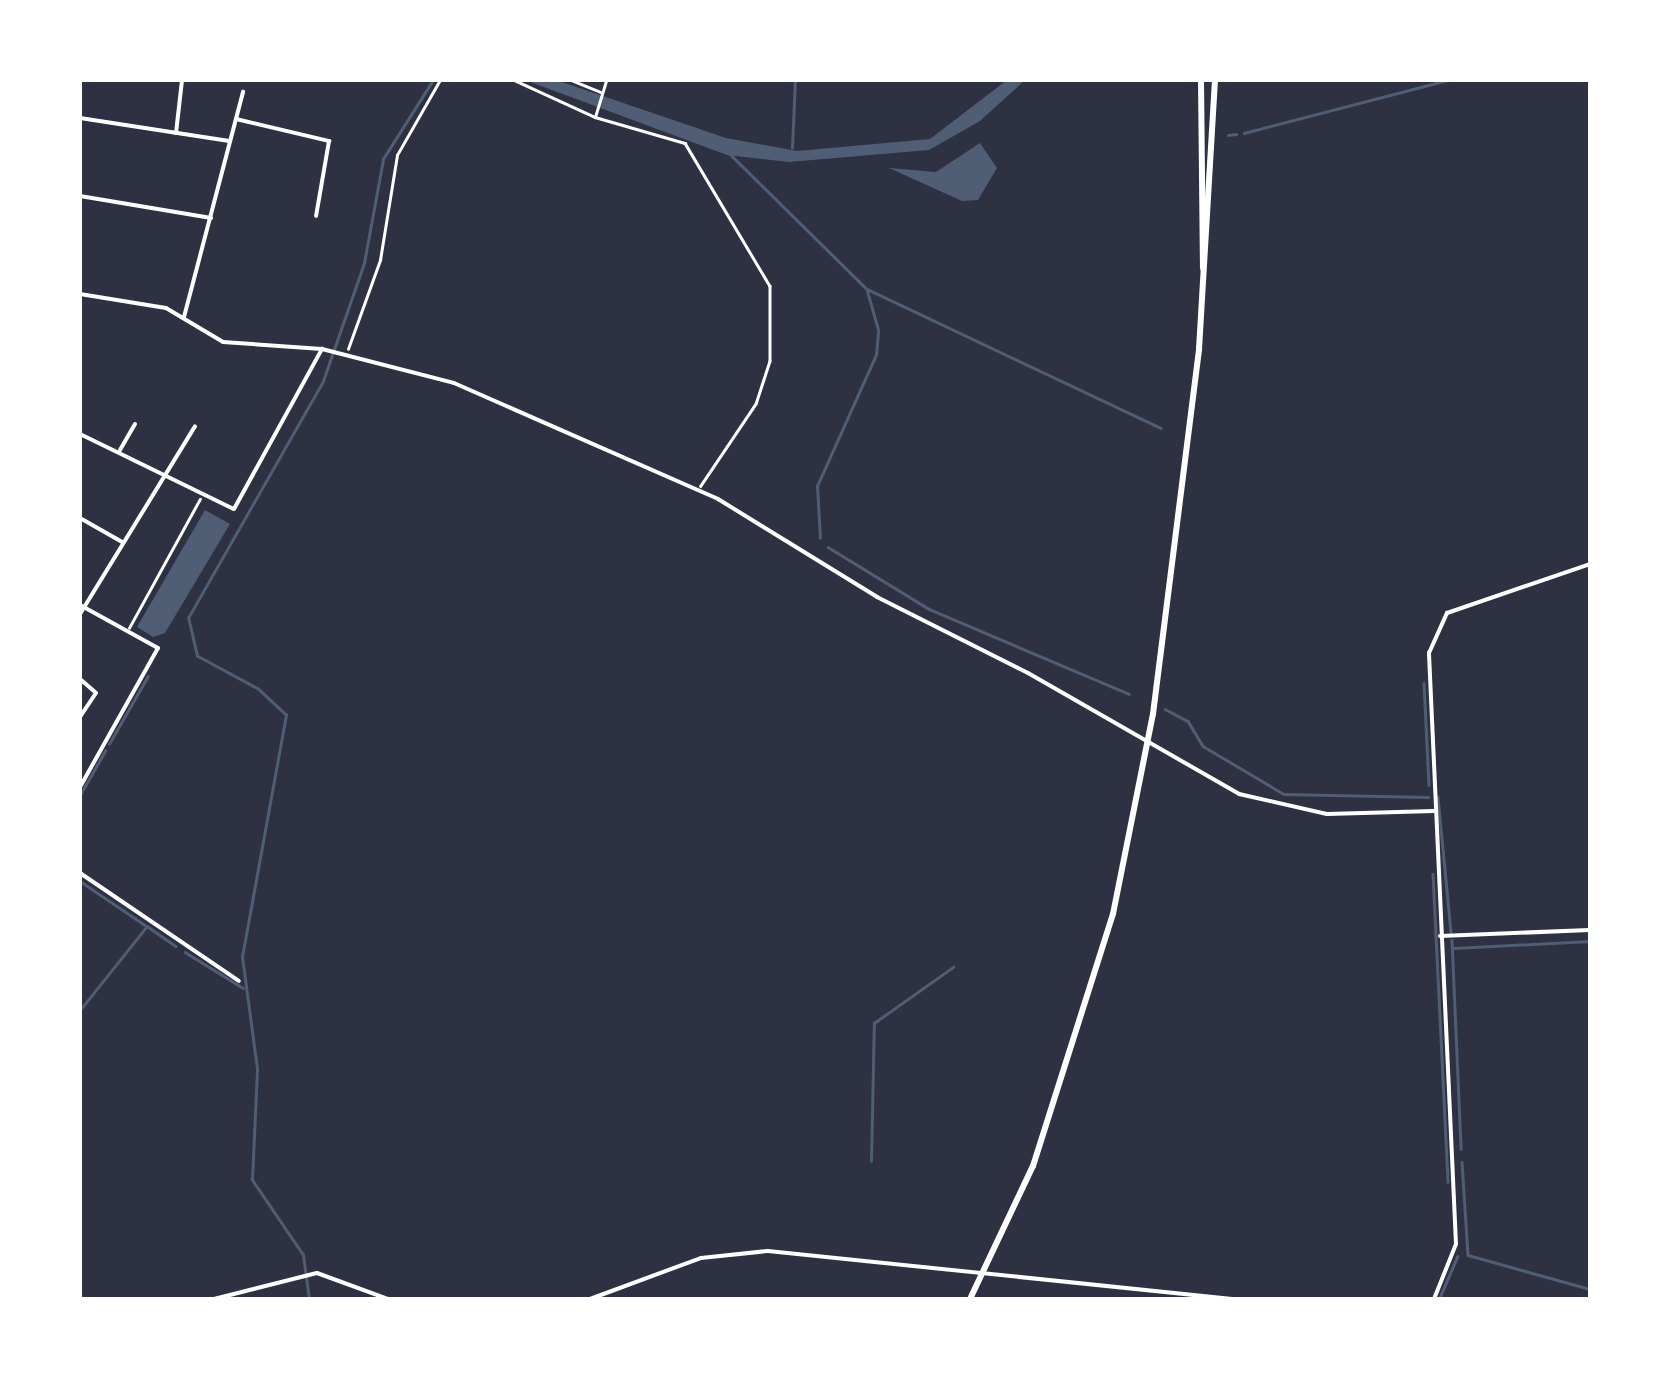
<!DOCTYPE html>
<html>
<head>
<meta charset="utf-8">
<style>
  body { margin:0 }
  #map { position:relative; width:1670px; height:1379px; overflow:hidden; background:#2d3142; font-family:"Source Sans 3",sans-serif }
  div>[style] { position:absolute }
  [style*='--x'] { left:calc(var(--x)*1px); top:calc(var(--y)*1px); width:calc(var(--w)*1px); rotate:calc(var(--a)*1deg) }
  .water>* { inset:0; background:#4f5d75 }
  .stream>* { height:2.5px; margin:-1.25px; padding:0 1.25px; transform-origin:1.25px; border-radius:1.25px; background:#4f5d75 }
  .path>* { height:2.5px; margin:-1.25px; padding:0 1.25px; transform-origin:1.25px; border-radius:1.25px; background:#fff }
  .minor>* { height:4px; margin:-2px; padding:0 2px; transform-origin:2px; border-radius:2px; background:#fff }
  .primary>* { height:6px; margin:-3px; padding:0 3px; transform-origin:3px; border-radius:3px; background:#fff }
  .trunk>* { height:6px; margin:-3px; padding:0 3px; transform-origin:3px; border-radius:3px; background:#fff }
  span { translate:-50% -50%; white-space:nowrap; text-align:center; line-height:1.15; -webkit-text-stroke:8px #fff; paint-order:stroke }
  .frame { position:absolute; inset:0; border:82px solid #fff; pointer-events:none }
</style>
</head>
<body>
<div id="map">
  <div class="water">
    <i style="clip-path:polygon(525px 80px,556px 80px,726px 138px,797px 151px,930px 139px,1007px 80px,1025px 80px,980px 121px,929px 150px,789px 162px,727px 155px)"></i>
    <i style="clip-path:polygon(980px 143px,997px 168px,978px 200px,962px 201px,889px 168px,936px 172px)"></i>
    <i style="clip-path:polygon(205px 510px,230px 524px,165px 633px,153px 637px,137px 627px)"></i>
  </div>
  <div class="stream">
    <i style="--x:1244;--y:133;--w:210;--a:-14.6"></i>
    <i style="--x:1228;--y:135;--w:8;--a:-7"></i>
    <i style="--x:792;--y:148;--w:68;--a:-87.5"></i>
    <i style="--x:730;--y:154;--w:192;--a:44.6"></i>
    <i style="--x:867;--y:289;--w:325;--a:25.3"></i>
    <i style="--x:820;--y:538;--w:52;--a:-93.3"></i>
    <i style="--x:817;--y:486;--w:144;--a:-65.8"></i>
    <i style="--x:876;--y:355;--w:25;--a:-85"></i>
    <i style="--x:878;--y:330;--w:41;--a:-105.8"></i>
    <i style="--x:828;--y:547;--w:119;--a:31.5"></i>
    <i style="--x:929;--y:609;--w:217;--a:23"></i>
    <i style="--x:1424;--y:683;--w:102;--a:87.2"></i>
    <i style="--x:1165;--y:709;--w:26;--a:28"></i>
    <i style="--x:1188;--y:721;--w:29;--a:59"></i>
    <i style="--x:1203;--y:746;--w:94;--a:30.7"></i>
    <i style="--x:1284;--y:794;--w:144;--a:1.2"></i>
    <i style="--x:109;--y:744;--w:78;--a:-60.2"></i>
    <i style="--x:80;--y:795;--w:51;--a:-60.4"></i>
    <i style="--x:1438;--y:797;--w:136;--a:84.5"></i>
    <i style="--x:1433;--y:874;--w:308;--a:87.2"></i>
    <i style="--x:80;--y:881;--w:78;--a:34.1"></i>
    <i style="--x:1452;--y:940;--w:209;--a:87.5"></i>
    <i style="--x:1454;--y:948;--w:136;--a:-2.9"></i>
    <i style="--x:185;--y:952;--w:68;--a:31.8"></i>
    <i style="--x:80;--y:1010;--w:107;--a:-51.4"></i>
    <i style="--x:147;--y:926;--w:35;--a:35"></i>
    <i style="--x:871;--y:1161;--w:138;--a:-88.8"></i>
    <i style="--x:874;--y:1023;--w:97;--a:-35.3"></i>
    <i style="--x:1462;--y:1162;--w:93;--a:86.3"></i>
    <i style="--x:1468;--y:1255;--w:127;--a:15.6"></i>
    <i style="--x:309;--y:1299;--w:44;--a:-97.8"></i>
    <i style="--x:303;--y:1255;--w:91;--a:-124.2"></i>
    <i style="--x:252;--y:1180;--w:111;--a:-87.4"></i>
    <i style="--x:257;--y:1069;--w:113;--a:-97.6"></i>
    <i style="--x:242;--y:957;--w:246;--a:-79.7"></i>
    <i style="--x:286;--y:715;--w:38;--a:-137"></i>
    <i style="--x:258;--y:689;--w:69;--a:-151.6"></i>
    <i style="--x:197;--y:656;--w:39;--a:-103"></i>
    <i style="--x:188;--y:618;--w:273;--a:-60.3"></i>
    <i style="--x:323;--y:381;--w:125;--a:-70.8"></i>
    <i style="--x:364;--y:263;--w:106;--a:-79.6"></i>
    <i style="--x:383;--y:159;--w:93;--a:-57.7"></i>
    <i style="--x:1439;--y:1299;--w:46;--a:-66.8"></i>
  </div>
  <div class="path">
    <i style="--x:514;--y:80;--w:89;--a:24.6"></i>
    <i style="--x:595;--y:117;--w:94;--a:16.1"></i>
    <i style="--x:685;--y:143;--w:166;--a:59.3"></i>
    <i style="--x:770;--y:286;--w:75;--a:90"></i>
    <i style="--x:770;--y:361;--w:45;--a:108"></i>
    <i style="--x:756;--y:404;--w:99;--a:123.9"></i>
    <i style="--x:571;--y:80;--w:32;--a:22"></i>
    <i style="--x:595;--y:117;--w:39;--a:-73"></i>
    <i style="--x:348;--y:349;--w:95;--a:-70.2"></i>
    <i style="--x:380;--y:260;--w:106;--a:-80.8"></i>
    <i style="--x:397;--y:155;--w:86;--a:-60.2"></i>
    <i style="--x:129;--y:628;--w:147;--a:-61.2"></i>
  </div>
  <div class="minor">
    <i style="--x:80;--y:118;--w:151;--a:8.8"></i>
    <i style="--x:236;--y:119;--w:96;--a:13.3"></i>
    <i style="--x:329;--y:141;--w:76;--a:99.8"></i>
    <i style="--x:176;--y:133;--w:53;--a:-83.5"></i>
    <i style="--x:80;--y:196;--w:133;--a:9.5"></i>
    <i style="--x:80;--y:294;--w:87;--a:9.2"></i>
    <i style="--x:166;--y:308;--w:66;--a:30.8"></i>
    <i style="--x:223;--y:342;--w:99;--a:4"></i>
    <i style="--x:322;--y:349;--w:136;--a:14.4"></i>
    <i style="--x:454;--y:383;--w:288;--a:23.7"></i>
    <i style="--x:718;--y:499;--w:187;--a:31.6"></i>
    <i style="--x:877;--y:597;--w:169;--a:26.7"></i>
    <i style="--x:1028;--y:673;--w:243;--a:29.8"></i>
    <i style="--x:1239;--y:794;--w:90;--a:12.8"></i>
    <i style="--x:1327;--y:814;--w:107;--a:-1.6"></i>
    <i style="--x:184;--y:317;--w:233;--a:-75.3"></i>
    <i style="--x:80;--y:434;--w:171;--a:26"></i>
    <i style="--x:234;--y:509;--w:183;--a:-61.2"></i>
    <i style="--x:120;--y:450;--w:30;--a:-60"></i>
    <i style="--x:80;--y:518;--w:48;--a:29.7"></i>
    <i style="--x:80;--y:605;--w:89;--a:28.9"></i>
    <i style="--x:158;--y:648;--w:159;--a:119.3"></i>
    <i style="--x:80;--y:614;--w:220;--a:-58.5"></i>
    <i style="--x:80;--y:679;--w:21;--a:41"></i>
    <i style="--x:96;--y:693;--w:29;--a:124"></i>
    <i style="--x:80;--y:873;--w:192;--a:34.2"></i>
    <i style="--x:1440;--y:936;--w:150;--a:-2.3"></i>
    <i style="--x:214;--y:1299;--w:106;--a:-14.2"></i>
    <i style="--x:317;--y:1273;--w:76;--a:20.1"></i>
    <i style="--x:590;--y:1299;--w:118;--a:-20.3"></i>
    <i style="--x:701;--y:1258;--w:67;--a:-6"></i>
    <i style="--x:768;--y:1251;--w:469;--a:5.9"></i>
    <i style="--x:1434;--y:1299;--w:59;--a:-68.2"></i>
    <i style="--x:1456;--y:1244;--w:592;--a:-92.62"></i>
    <i style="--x:1429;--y:653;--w:44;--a:-65.8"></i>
    <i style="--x:1447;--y:613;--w:151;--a:-18.9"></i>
  </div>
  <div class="primary">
    <i style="--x:970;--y:1299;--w:147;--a:-64.7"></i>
    <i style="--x:1033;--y:1166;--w:264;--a:-72.4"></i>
    <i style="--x:1113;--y:914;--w:204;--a:-78.7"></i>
    <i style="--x:1153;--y:714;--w:368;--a:-82.8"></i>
  </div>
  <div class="trunk">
    <i style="--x:1201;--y:80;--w:188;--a:89.4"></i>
    <i style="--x:1199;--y:349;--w:269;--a:-86.6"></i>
  </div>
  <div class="frame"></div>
</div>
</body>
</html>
